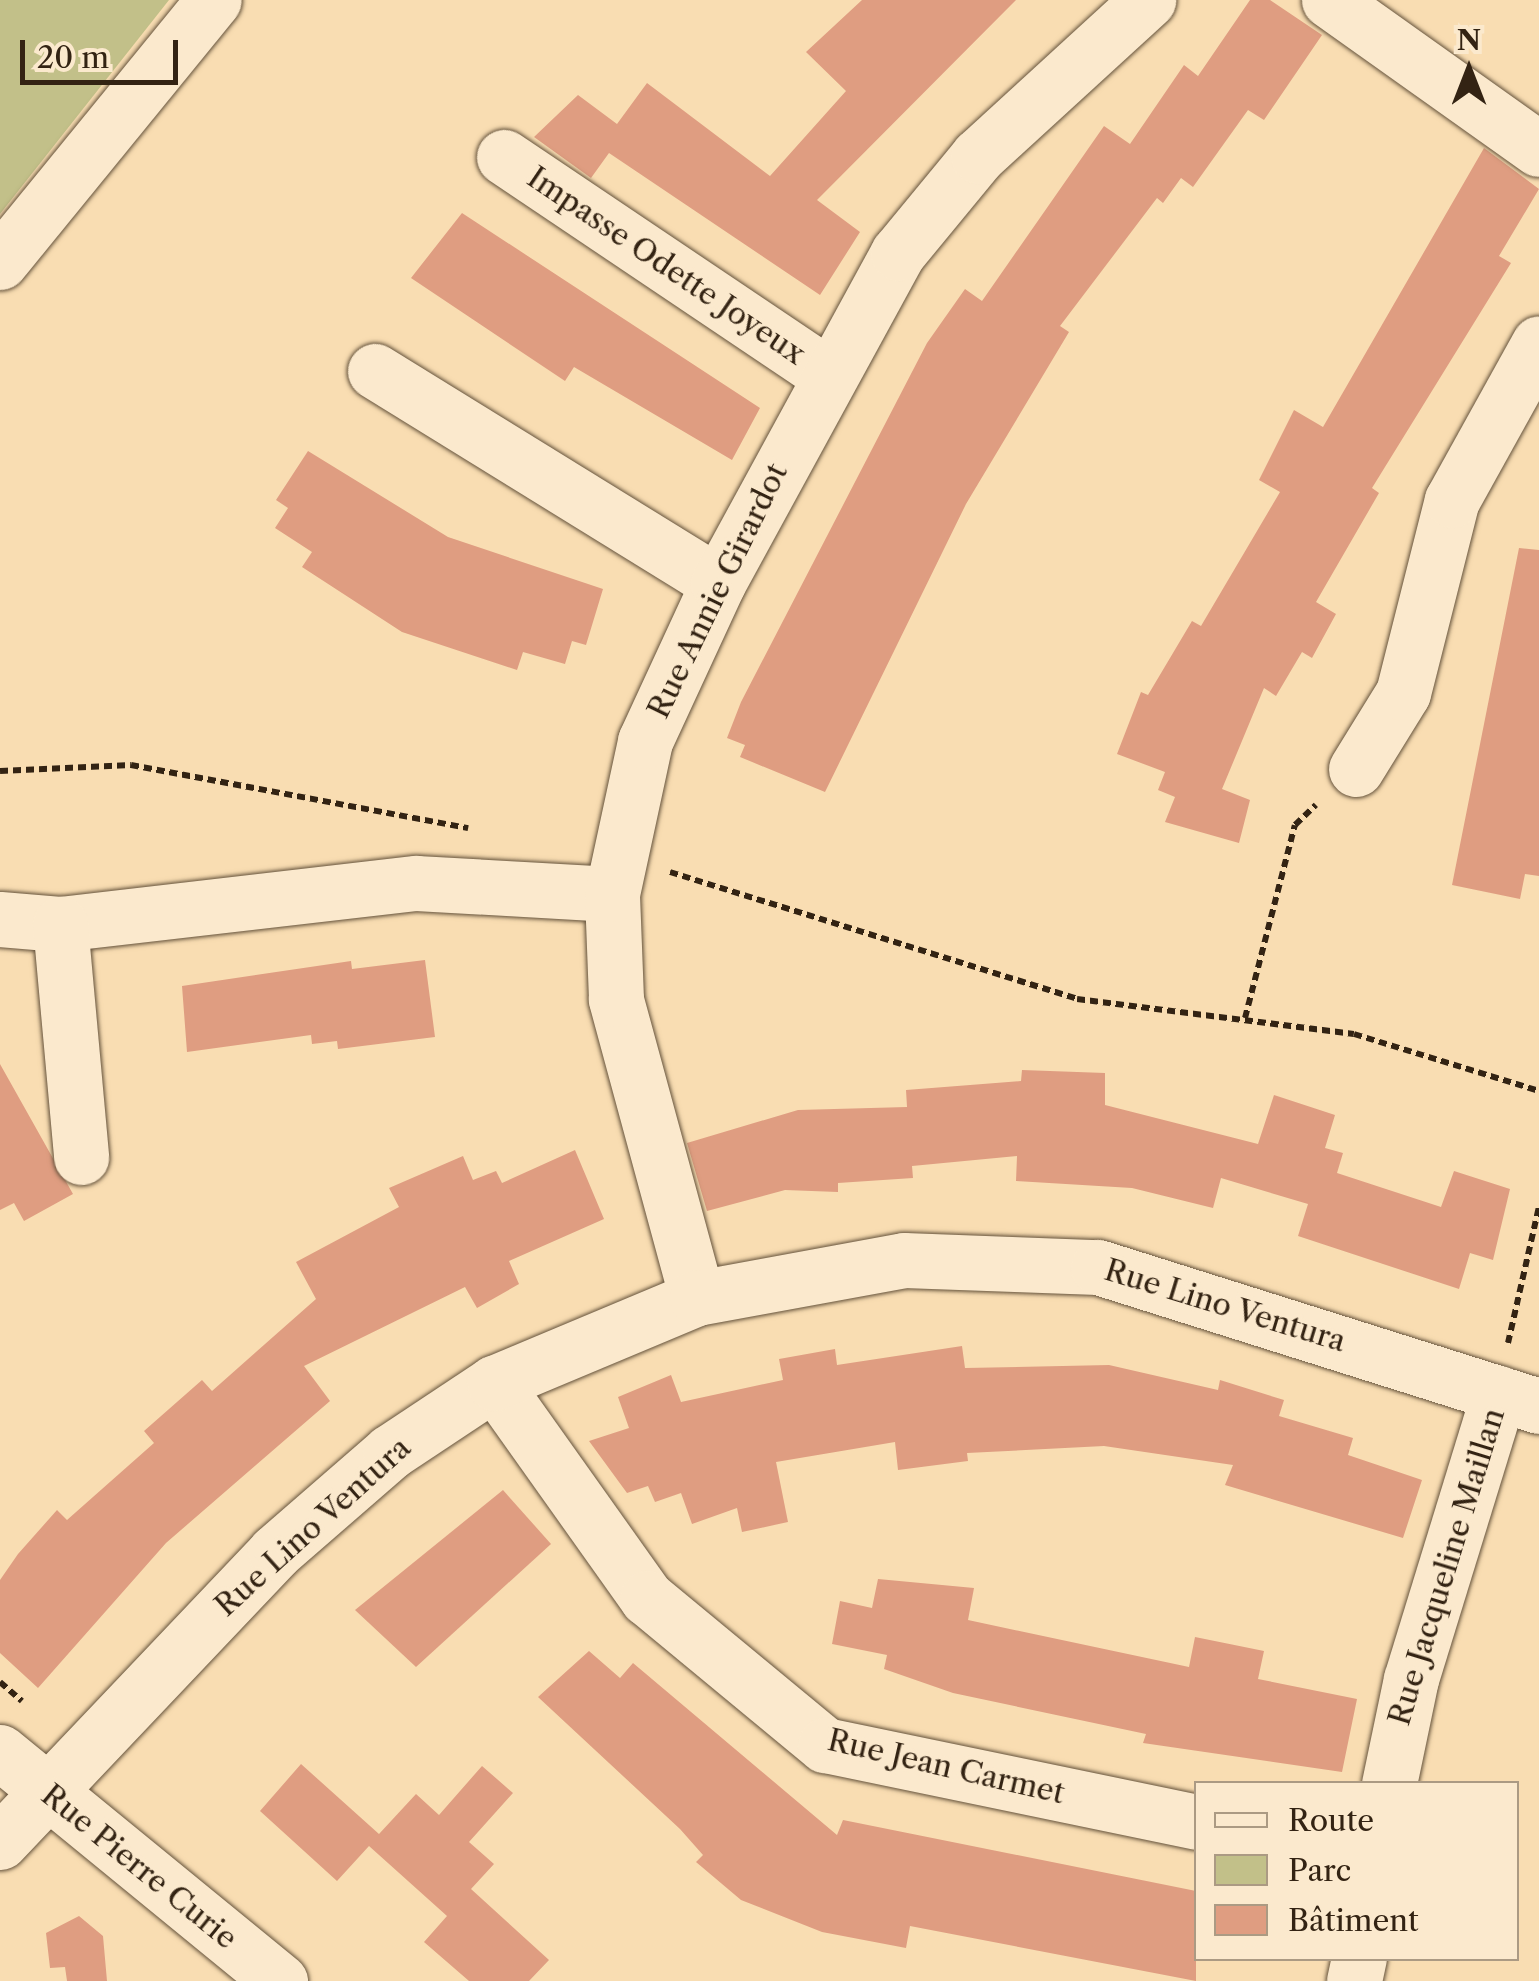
<!DOCTYPE html>
<html>
<head>
<meta charset="utf-8">
<style>
  body { margin:0 }
  #map { position:relative; width:1539px; height:1981px; overflow:hidden; background:#f9ddb2; font-family:"Libre Caslon Text",serif }
  div>[style] { position:absolute }
  [style*='--x'] { left:calc(var(--x)*1px); top:calc(var(--y)*1px); width:calc(var(--w)*1px); rotate:calc(var(--a)*1deg) }
  .green>* { inset:0; background:#c2c089 }
  .building>* { inset:0; background:#df9d81 }
  .path>* { height:6px; margin-top:-3px; transform-origin:0; background:repeating-linear-gradient(90deg,#332313 0 8px,transparent 0 13px) }
  .roads { filter:drop-shadow(0 0 2px #64523b) drop-shadow(0 0 2px #64523b) }
  .minor>* { height:55px; margin:-27.5px; padding:0 27.5px; transform-origin:27.5px; border-radius:27.5px; background:#fbe9cd }
  span { translate:-50% -50%; white-space:nowrap; text-align:center; line-height:1.15; -webkit-text-stroke:8px #fbe9cd; paint-order:stroke }
  .street-label { font-size:30px; color:#332313 }
  .legend { position:absolute; left:1194px; top:1781px; width:325px; height:180px; box-sizing:border-box; background:#fbe9cd; border:2px solid #ab9a83; margin:0; padding:12px 18px; list-style:none; font-size:30px; color:#332313 }
  .legend li { display:flex; align-items:center; gap:20px; height:50px }
  .legend b { width:50px; border:2px solid #ab9a83 }
  .north { position:absolute; left:1419px; top:20px; width:100px; height:100px; -webkit-text-stroke:8px #fbe9cd; paint-order:stroke; rotate:0deg; font-size:28px; font-weight:700; line-height:40px; text-align:center; color:#332313 }
  .north::after { content:''; display:block; margin:auto; width:35px; height:45px; background:#332313; clip-path:polygon(50% 0,100% 100%,50% 72%,0 100%) }
  .scale { position:absolute; left:20px; top:40px; width:158px; height:45px; box-sizing:border-box; border:5px solid #332313; border-top:0; padding-left:12px; font-size:30px; line-height:35px; white-space:nowrap; color:#332313; -webkit-text-stroke:8px #fbe9cd; paint-order:stroke }
</style>
</head>
<body>
<div id="map">
  <div class="green">
    <i style="clip-path:polygon(0 0,169px 0,0 214px)"></i>
  </div>
  <div class="building">
    <i style="clip-path:polygon(862px 0,1016px 0,817px 200px,860px 232px,820px 295px,609px 153px,591px 178px,534px 137px,578px 95px,617px 124px,647px 83px,770px 176px,846px 91px,806px 52px)"></i>
    <i style="clip-path:polygon(1250px 0,1270px 0,1322px 35px,1264px 120px,1248px 110px,1193px 187px,1181px 178px,1163px 203px,1157px 198px,1060px 326px,1069px 332px,966px 504px,825px 792px,740px 757px,745px 745px,727px 738px,741px 702px,927px 343px,965px 289px,982px 301px,1104px 126px,1130px 144px,1184px 65px,1198px 76px)"></i>
    <i style="clip-path:polygon(1484px 148px,1539px 189px,1499px 256px,1511px 263px,1372px 488px,1379px 493px,1316px 602px,1336px 614px,1312px 658px,1302px 652px,1276px 696px,1264px 688px,1222px 789px,1250px 800px,1239px 843px,1165px 822px,1175px 797px,1158px 790px,1165px 772px,1117px 754px,1141px 692px,1148px 695px,1192px 621px,1201px 626px,1280px 492px,1259px 480px,1294px 410px,1323px 427px)"></i>
    <i style="clip-path:polygon(462px 213px,760px 408px,732px 460px,574px 367px,565px 381px,411px 278px)"></i>
    <i style="clip-path:polygon(308px 451px,448px 537px,603px 589px,586px 645px,572px 641px,565px 664px,523px 652px,517px 670px,402px 632px,302px 567px,312px 552px,275px 528px,288px 508px,276px 500px)"></i>
    <i style="clip-path:polygon(1519px 548px,1539px 550px,1539px 876px,1525px 874px,1520px 899px,1452px 885px)"></i>
    <i style="clip-path:polygon(425px 960px,435px 1037px,338px 1049px,337px 1041px,312px 1044px,311px 1035px,187px 1052px,182px 986px,351px 961px,352px 969px)"></i>
    <i style="clip-path:polygon(0 1064px,73px 1194px,24px 1221px,14px 1203px,0 1210px)"></i>
    <i style="clip-path:polygon(1022px 1070px,1105px 1073px,1105px 1105px,1258px 1144px,1274px 1095px,1335px 1115px,1325px 1148px,1343px 1153px,1337px 1173px,1441px 1207px,1454px 1171px,1510px 1189px,1493px 1260px,1470px 1253px,1459px 1289px,1298px 1236px,1308px 1204px,1221px 1178px,1213px 1208px,1132px 1188px,1016px 1181px,1017px 1156px,912px 1166px,913px 1178px,838px 1183px,838px 1192px,785px 1190px,707px 1211px,687px 1143px,798px 1110px,907px 1107px,906px 1090px,1021px 1081px)"></i>
    <i style="clip-path:polygon(575px 1150px,604px 1219px,509px 1261px,519px 1284px,477px 1308px,465px 1287px,304px 1366px,330px 1401px,166px 1543px,38px 1688px,0 1653px,0 1580px,18px 1554px,57px 1510px,67px 1520px,154px 1443px,144px 1431px,202px 1380px,212px 1391px,316px 1299px,296px 1262px,399px 1207px,389px 1188px,463px 1156px,473px 1180px,496px 1171px,502px 1183px)"></i>
    <i style="clip-path:polygon(962px 1346px,965px 1368px,1109px 1365px,1218px 1390px,1220px 1380px,1284px 1400px,1279px 1416px,1353px 1438px,1348px 1455px,1422px 1480px,1403px 1538px,1225px 1485px,1233px 1465px,1104px 1446px,967px 1453px,968px 1461px,898px 1470px,895px 1442px,776px 1462px,788px 1522px,742px 1532px,737px 1508px,692px 1524px,681px 1493px,655px 1502px,648px 1486px,627px 1493px,589px 1441px,629px 1428px,618px 1397px,671px 1375px,681px 1402px,783px 1380px,779px 1359px,835px 1349px,837px 1365px)"></i>
    <i style="clip-path:polygon(503px 1490px,551px 1544px,416px 1667px,355px 1610px)"></i>
    <i style="clip-path:polygon(878px 1579px,974px 1588px,968px 1620px,1189px 1667px,1195px 1637px,1264px 1651px,1258px 1679px,1357px 1699px,1342px 1772px,1143px 1743px,1146px 1734px,953px 1693px,884px 1669px,887px 1655px,832px 1644px,840px 1601px,872px 1608px)"></i>
    <i style="clip-path:polygon(589px 1651px,620px 1678px,633px 1663px,837px 1835px,843px 1820px,1196px 1891px,1196px 1981px,910px 1926px,906px 1948px,822px 1932px,741px 1900px,696px 1862px,703px 1855px,680px 1829px,538px 1697px)"></i>
    <i style="clip-path:polygon(301px 1764px,379px 1834px,416px 1794px,439px 1815px,482px 1766px,513px 1793px,469px 1842px,494px 1864px,471px 1889px,549px 1960px,529px 1981px,469px 1981px,424px 1942px,447px 1916px,369px 1846px,337px 1881px,260px 1811px)"></i>
    <i style="clip-path:polygon(79px 1916px,103px 1936px,107px 1981px,67px 1981px,65px 1967px,50px 1968px,46px 1933px)"></i>
  </div>
  <div class="path">
    <i style="--x:0;--y:771;--w:131;--a:-2.6"></i>
    <i style="--x:131;--y:765;--w:343;--a:10.6"></i>
    <i style="--x:670;--y:872;--w:426;--a:17.3"></i>
    <i style="--x:1077;--y:999;--w:279;--a:7.2"></i>
    <i style="--x:1354;--y:1034;--w:194;--a:17.1"></i>
    <i style="--x:1245;--y:1018;--w:199;--a:-75.5"></i>
    <i style="--x:1295;--y:825;--w:29;--a:-44"></i>
    <i style="--x:1508;--y:1343;--w:139;--a:-77.2"></i>
    <i style="--x:0;--y:1682;--w:29;--a:41"></i>
  </div>
  <div class="roads">
    <div class="minor">
      <i style="--x:1329;--y:0;--w:257;--a:35.4"></i>
      <i style="--x:504;--y:157;--w:389;--a:33.9"></i>
      <i style="--x:0;--y:262;--w:338;--a:-50.8"></i>
      <i style="--x:375;--y:371;--w:403;--a:31.7"></i>
      <i style="--x:1356;--y:769;--w:89;--a:-58.3"></i>
      <i style="--x:1403;--y:693;--w:199;--a:-75.8"></i>
      <i style="--x:1452;--y:500;--w:179;--a:-61"></i>
      <i style="--x:0;--y:919;--w:60;--a:4.8"></i>
      <i style="--x:60;--y:924;--w:358;--a:-6.6"></i>
      <i style="--x:416;--y:883;--w:196;--a:3.2"></i>
      <i style="--x:60;--y:924;--w:234;--a:84.8"></i>
      <i style="--x:697;--y:1298;--w:310;--a:-105.2"></i>
      <i style="--x:616;--y:999;--w:105;--a:-92.2"></i>
      <i style="--x:612;--y:894;--w:157;--a:-77.8"></i>
      <i style="--x:645;--y:741;--w:174;--a:-65.2"></i>
      <i style="--x:718;--y:583;--w:376;--a:-61.4"></i>
      <i style="--x:898;--y:253;--w:126;--a:-50.5"></i>
      <i style="--x:978;--y:156;--w:231;--a:-42.5"></i>
      <i style="--x:494;--y:1383;--w:264;--a:54.6"></i>
      <i style="--x:647;--y:1598;--w:231;--a:39.6"></i>
      <i style="--x:825;--y:1745;--w:379;--a:11.7"></i>
      <i style="--x:0;--y:1752;--w:362;--a:39.3"></i>
      <i style="--x:1389;--y:1784;--w:107;--a:-78.2"></i>
      <i style="--x:1411;--y:1679;--w:299;--a:-72.9"></i>
      <i style="--x:0;--y:1842;--w:400;--a:-46.5"></i>
      <i style="--x:275;--y:1552;--w:152;--a:-41"></i>
      <i style="--x:390;--y:1452;--w:125;--a:-33.6"></i>
      <i style="--x:494;--y:1383;--w:220;--a:-22.7"></i>
      <i style="--x:697;--y:1298;--w:210;--a:-10.4"></i>
      <i style="--x:904;--y:1260;--w:194;--a:2.1"></i>
      <i style="--x:1098;--y:1267;--w:462;--a:17.5"></i>
      <i style="--x:1354;--y:1981;--w:24;--a:-78"></i>
    </div>
  </div>
  <div class="street-label">
    <span style="left:666px;top:266px;rotate:34deg">Impasse Odette Joyeux</span>
    <span style="left:718px;top:591px;rotate:-64deg">Rue Annie Girardot</span>
    <span style="left:1225px;top:1306px;rotate:17deg">Rue Lino Ventura</span>
    <span style="left:313px;top:1527px;rotate:-42deg">Rue Lino Ventura</span>
    <span style="left:1447px;top:1567px;rotate:-73deg">Rue Jacqueline Maillan</span>
    <span style="left:946px;top:1767px;rotate:13deg">Rue Jean Carmet</span>
    <span style="left:139px;top:1867px;rotate:39deg">Rue Pierre Curie</span>
  </div>
  <ul class="legend">
  <li><b style="height:12px;background:#fbe9cd"></b>Route</li>
  <li><b style="height:28px;background:#c2c089"></b>Parc</li>
  <li><b style="height:28px;background:#df9d81"></b>Bâtiment</li>
  </ul>
  <div class="north">N</div>
  <div class="scale">20 m</div>
</div>
</body>
</html>
